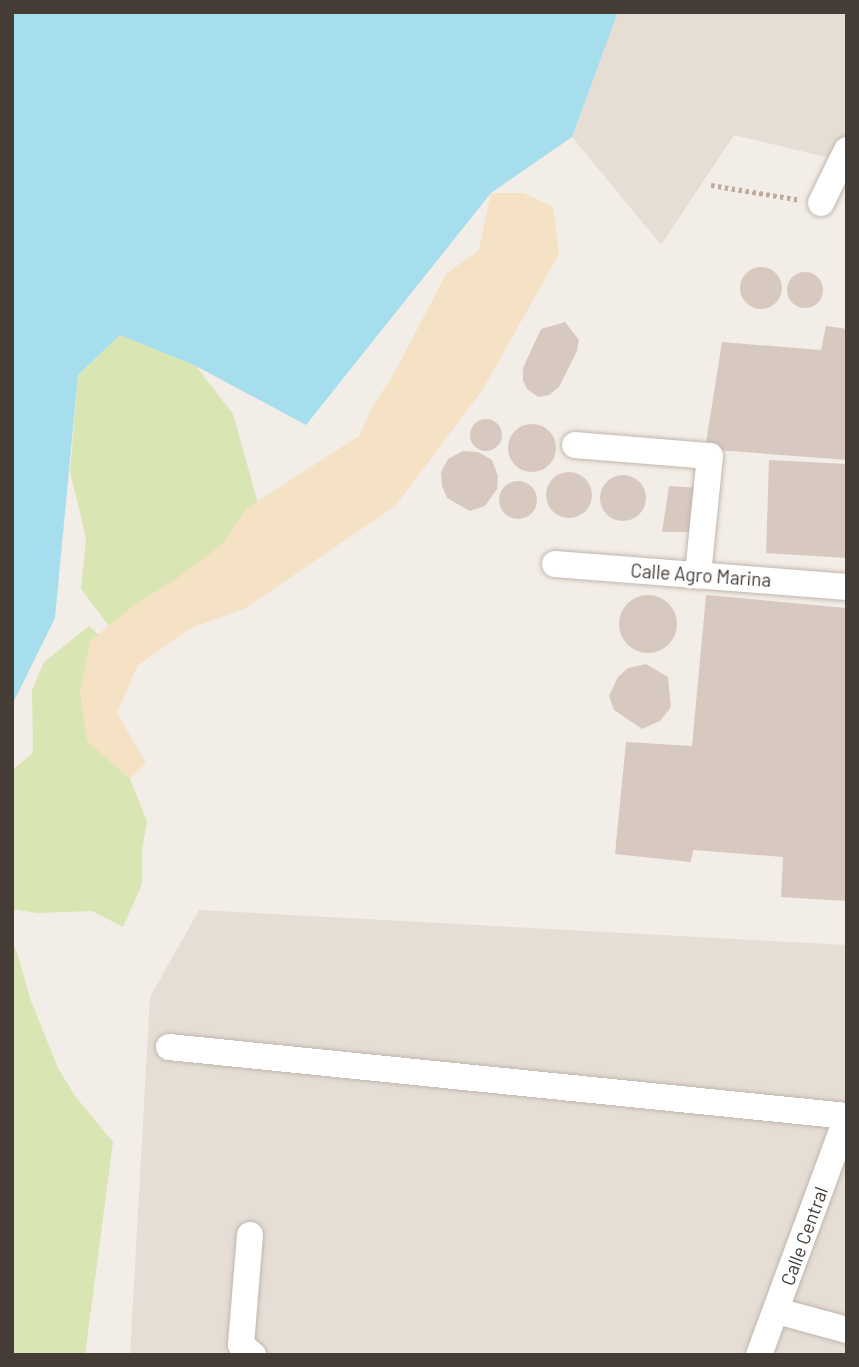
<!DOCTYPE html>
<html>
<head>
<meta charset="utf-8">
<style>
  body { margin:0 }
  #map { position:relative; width:859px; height:1367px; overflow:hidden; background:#f3ede7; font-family:Barlow,sans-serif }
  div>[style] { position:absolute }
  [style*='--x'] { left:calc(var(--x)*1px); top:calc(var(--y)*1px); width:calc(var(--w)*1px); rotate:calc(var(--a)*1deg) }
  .residential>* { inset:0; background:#e6ded5 }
  .green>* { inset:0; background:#d9e5b2 }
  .sand>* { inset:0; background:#f5e1c4 }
  .water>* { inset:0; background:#a6deed }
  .building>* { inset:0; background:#d7c9c0 }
  .round { border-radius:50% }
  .path>* { height:4.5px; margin-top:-2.25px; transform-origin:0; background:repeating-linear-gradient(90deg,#bfab9c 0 3.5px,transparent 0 7px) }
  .roads { filter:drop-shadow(0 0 2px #c1b6ad) drop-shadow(0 0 2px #c1b6ad) }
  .minor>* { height:26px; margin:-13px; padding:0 13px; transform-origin:13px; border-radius:13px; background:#fff }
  span { translate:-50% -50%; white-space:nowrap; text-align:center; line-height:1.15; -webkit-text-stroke:6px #fff; paint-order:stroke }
  .street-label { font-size:19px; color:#453c36 }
  .frame { position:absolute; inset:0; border:14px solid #453c36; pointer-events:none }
</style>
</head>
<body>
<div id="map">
  <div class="residential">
    <i style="clip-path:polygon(618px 12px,847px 12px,847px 162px,734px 135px,661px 245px,572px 137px)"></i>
    <i style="clip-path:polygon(199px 910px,847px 945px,847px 1355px,130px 1355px,150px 997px)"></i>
  </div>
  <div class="green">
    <i style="clip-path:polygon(120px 335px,196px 366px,233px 414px,261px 514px,112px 630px,81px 589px,86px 538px,70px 471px,78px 375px)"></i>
    <i style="clip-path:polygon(89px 626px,104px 640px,99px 748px,130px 779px,147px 821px,142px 849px,142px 884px,123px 927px,92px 911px,37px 913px,12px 909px,12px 770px,33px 753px,32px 690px,44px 662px)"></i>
    <i style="clip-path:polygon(12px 946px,16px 949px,31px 1001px,58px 1068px,75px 1096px,113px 1142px,85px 1355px,12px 1355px)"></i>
  </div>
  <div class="sand">
    <i style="clip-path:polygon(491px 193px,524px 193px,553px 207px,559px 254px,483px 389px,395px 506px,246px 608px,191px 628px,137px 666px,117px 713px,146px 763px,130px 779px,87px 741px,80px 693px,90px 641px,132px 607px,180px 576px,221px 545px,247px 508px,359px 436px,372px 408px,396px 370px,446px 274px,479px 250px)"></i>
  </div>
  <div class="water">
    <i style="clip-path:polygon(12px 12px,618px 12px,572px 137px,491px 193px,306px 425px,196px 366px,120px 335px,78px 375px,55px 618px,12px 705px)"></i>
  </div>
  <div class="building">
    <i class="round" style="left:740px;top:267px;width:42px;height:42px"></i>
    <i class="round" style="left:787px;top:272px;width:36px;height:36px"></i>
    <i style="clip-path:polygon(565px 322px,579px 340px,577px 351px,559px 387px,549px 395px,538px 397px,527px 389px,523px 380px,523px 368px,541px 329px)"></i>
    <i style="clip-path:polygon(826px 326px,847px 329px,847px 460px,705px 449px,722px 342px,821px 350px)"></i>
    <i class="round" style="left:470px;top:419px;width:32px;height:32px"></i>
    <i class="round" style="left:508px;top:424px;width:48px;height:48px"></i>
    <i style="clip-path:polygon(463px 451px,478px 452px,492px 460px,498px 476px,497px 489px,485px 506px,470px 511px,447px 498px,442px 486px,441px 472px,448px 459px)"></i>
    <i style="clip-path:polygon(769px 460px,847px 464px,847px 558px,766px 553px)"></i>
    <i class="round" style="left:546px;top:472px;width:46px;height:46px"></i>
    <i class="round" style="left:600px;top:475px;width:46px;height:46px"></i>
    <i class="round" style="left:499px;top:481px;width:38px;height:38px"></i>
    <i style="clip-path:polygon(669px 486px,699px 488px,695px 532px,662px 532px)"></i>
    <i style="clip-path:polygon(706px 595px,847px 608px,847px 901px,781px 897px,783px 857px,693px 850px,691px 862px,615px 854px,626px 742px,692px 746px)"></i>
    <i class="round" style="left:619px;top:595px;width:58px;height:58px"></i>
    <i style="clip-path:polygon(646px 664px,668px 677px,671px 707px,660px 721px,642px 729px,614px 710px,609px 696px,618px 677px,628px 668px)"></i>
  </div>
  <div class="path">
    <i style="--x:711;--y:185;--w:91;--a:9.5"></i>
  </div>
  <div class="roads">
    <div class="minor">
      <i style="--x:821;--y:203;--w:59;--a:-63.9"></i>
      <i style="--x:575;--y:445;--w:135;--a:4.7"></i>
      <i style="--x:710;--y:456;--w:120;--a:95.8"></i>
      <i style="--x:555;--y:564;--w:293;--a:4.5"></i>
      <i style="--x:169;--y:1047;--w:682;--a:5.81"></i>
      <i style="--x:250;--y:1235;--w:110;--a:94.7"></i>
      <i style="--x:241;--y:1345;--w:16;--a:40"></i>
      <i style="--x:777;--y:1311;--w:73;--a:15.2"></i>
      <i style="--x:759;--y:1355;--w:254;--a:-69.7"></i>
    </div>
  </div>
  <div class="street-label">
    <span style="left:701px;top:575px;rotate:4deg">Calle Agro Marina</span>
    <span style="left:804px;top:1236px;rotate:-70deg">Calle Central</span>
  </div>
  <div class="frame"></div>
</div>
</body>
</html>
